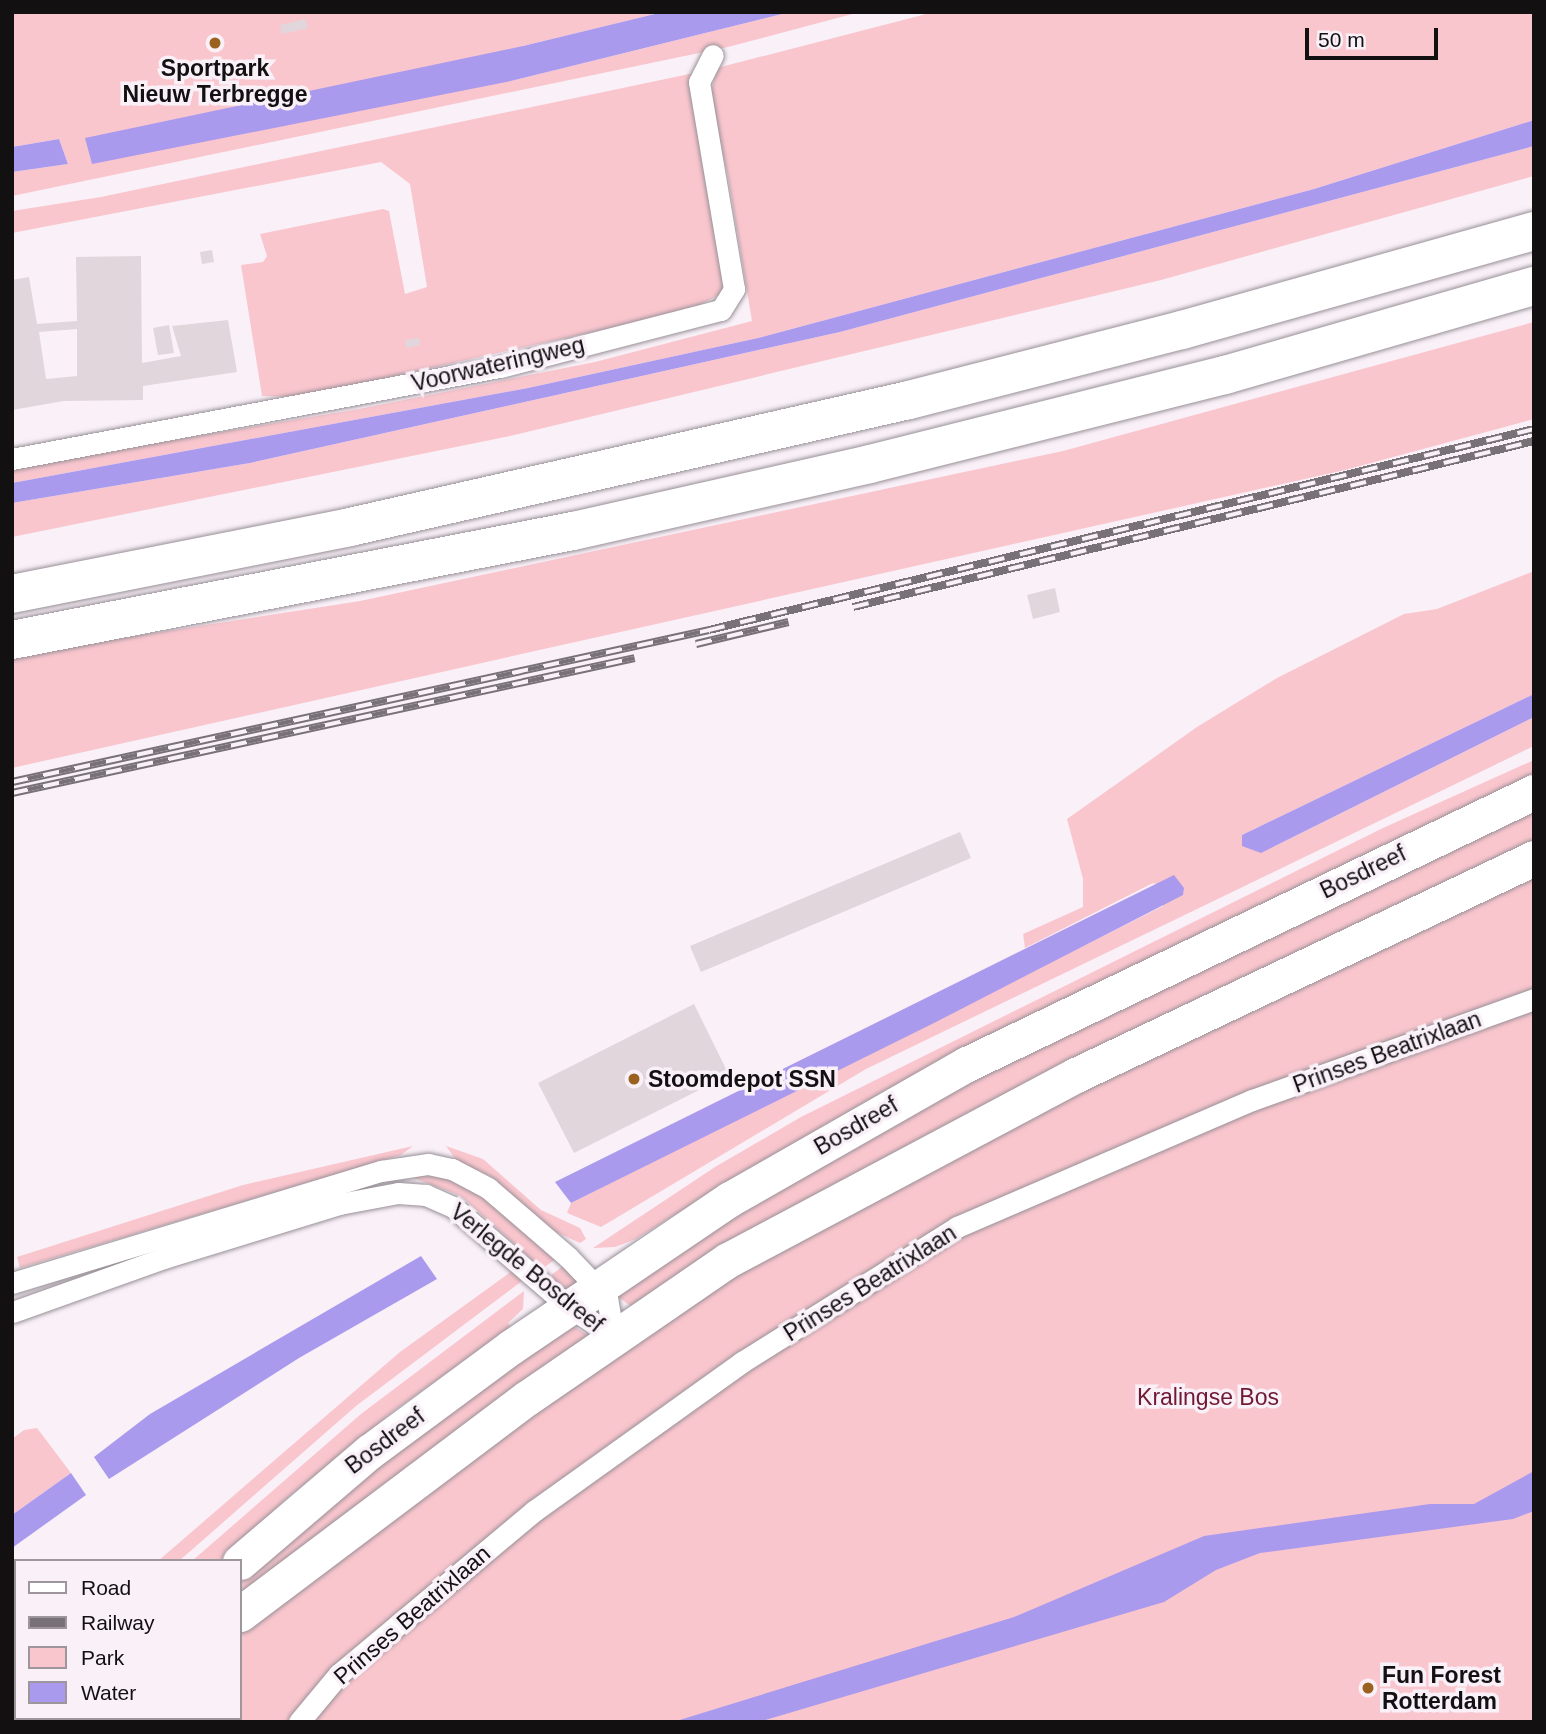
<!DOCTYPE html>
<html>
<head>
<meta charset="utf-8">
<style>
  body { margin:0 }
  #map { position:relative; width:1546px; height:1734px; overflow:hidden; background:#f9f0f8; font-family:Helvetica,sans-serif }
  div>[style] { position:absolute }
  [style*='--x'] { left:calc(var(--x)*1px); top:calc(var(--y)*1px); width:calc(var(--w)*1px); rotate:calc(var(--a)*1deg) }
  .green>* { inset:0; background:#fac6ce }
  .water>* { inset:0; background:#aa9aee }
  .building>* { inset:0; background:#e1d6db }
  .roads { filter:drop-shadow(0 0 2px #989097) drop-shadow(0 0 2px #989097) }
  .minor>* { height:21px; margin:-10.5px; padding:0 10.5px; transform-origin:10.5px; border-radius:10.5px; background:#fff }
  .trunk>* { height:35px; margin:-17.5px; padding:0 17.5px; transform-origin:17.5px; border-radius:17.5px; background:#fff }
  .motorway>* { height:38px; margin:-19px; padding:0 19px; transform-origin:19px; border-radius:19px; background:#fff }
  .rail>* { height:8px; margin-top:-4px; transform-origin:0; background:repeating-linear-gradient(90deg,#f9f0f8 0 16px,#787277 0 32px); box-sizing:border-box; border-block:2px solid #787277 }
  .dots>* { width:19px; height:19px; translate:-50% -50%; box-sizing:border-box; border:4px solid #f9f0f8; border-radius:50% }
  span { translate:-50% -50%; white-space:nowrap; text-align:center; line-height:1.15; -webkit-text-stroke:7px #f9f0f8; paint-order:stroke }
  .poi-label { font-size:23px; color:#131012; font-weight:700 }
  .left { translate:0 -50%; text-align:left }
  .street-label { font-size:23px; color:#131012 }
  .park-label { font-size:23px; color:#6f1932 }
  .frame { position:absolute; inset:0; border:14px solid #131012; pointer-events:none }
  .legend { position:absolute; left:14px; top:1559px; width:228px; height:161px; box-sizing:border-box; background:#f9f0f8; border:2px solid #9d969c; margin:0; padding:9px 12px; list-style:none; font-size:21px; color:#131012 }
  .legend li { display:flex; align-items:center; gap:14px; height:35px }
  .legend b { width:35px; border:2px solid #9d969c }
  .scale { position:absolute; left:1305px; top:28px; width:133px; height:32px; box-sizing:border-box; border:4px solid #131012; border-top:0; padding-left:9px; font-size:21px; line-height:24px; white-space:nowrap; color:#131012; -webkit-text-stroke:5px #f9f0f8; paint-order:stroke }
</style>
</head>
<body>
<div id="map">
  <div class="green">
    <i style="clip-path:polygon(12px 12px,663px 12px,523px 46px,511px 81px,790px 12px,860px 12px,728px 47px,12px 196px,12px 172px,68px 164px,59px 139px,12px 147px)"></i>
    <i style="clip-path:polygon(934px 12px,1534px 12px,1534px 120px,1314px 189px,758px 338px,528px 388px,12px 483px,12px 467px,359px 409px,595px 362px,752px 321px,727px 171px,709px 102px,717px 68px)"></i>
    <i style="clip-path:polygon(699px 72px,727px 291px,690px 310px,301px 397px,262px 396px,241px 265px,263px 262px,267px 256px,260px 234px,383px 209px,389px 211px,405px 294px,427px 287px,410px 184px,381px 162px,12px 233px,12px 211px,101px 197px)"></i>
    <i style="clip-path:polygon(1534px 146px,1534px 176px,1161px 280px,510px 436px,12px 537px,12px 503px,250px 463px,840px 332px)"></i>
    <i style="clip-path:polygon(1534px 322px,1534px 419px,1345px 470px,12px 768px,12px 655px,360px 601px,1063px 451px)"></i>
    <i style="clip-path:polygon(1534px 571px,1534px 694px,1242px 835px,1273px 847px,1534px 717px,1534px 746px,866px 1069px,601px 1227px,567px 1213px,571px 1203px,1163px 906px,1155px 883px,1151px 884px,1025px 948px,1023px 934px,1083px 907px,1083px 879px,1067px 819px,1197px 727px,1277px 678px,1404px 614px,1437px 609px)"></i>
    <i style="clip-path:polygon(1534px 760px,1534px 777px,726px 1183px,636px 1239px,615px 1247px,593px 1248px,715px 1167px,801px 1117px,1383px 828px)"></i>
    <i style="clip-path:polygon(1534px 802px,1534px 847px,632px 1307px,606px 1288px,863px 1130px)"></i>
    <i style="clip-path:polygon(1534px 872px,1534px 1722px,154px 1722px,240px 1718px,240px 1629px,330px 1555px,724px 1281px,962px 1146px)"></i>
    <i style="clip-path:polygon(413px 1146px,401px 1155px,20px 1268px,17px 1257px,243px 1185px)"></i>
    <i style="clip-path:polygon(446px 1146px,483px 1159px,541px 1210px,580px 1228px,586px 1239px,580px 1243px,556px 1232px,490px 1176px,457px 1161px)"></i>
    <i style="clip-path:polygon(413px 1171px,463px 1180px,557px 1258px,542px 1269px,461px 1196px,414px 1178px)"></i>
    <i style="clip-path:polygon(563px 1266px,584px 1283px,570px 1294px,550px 1276px)"></i>
    <i style="clip-path:polygon(512px 1271px,522px 1281px,356px 1406px,179px 1561px,158px 1561px,400px 1352px)"></i>
    <i style="clip-path:polygon(524px 1291px,523px 1309px,508px 1323px,511px 1327px,392px 1412px,285px 1500px,221px 1561px,192px 1561px,361px 1414px)"></i>
    <i style="clip-path:polygon(570px 1324px,589px 1336px,240px 1596px,240px 1570px,245px 1566px)"></i>
    <i style="clip-path:polygon(37px 1428px,71px 1473px,12px 1515px,12px 1439px,24px 1430px)"></i>
  </div>
  <div class="water">
    <i style="clip-path:polygon(663px 12px,790px 12px,511px 81px,92px 164px,85px 138px,523px 46px)"></i>
    <i style="clip-path:polygon(1534px 120px,1534px 146px,840px 332px,250px 463px,12px 503px,12px 483px,528px 388px,758px 338px,1314px 189px)"></i>
    <i style="clip-path:polygon(59px 139px,68px 164px,12px 172px,12px 147px)"></i>
    <i style="clip-path:polygon(1534px 694px,1534px 717px,1261px 853px,1242px 846px,1242px 835px)"></i>
    <i style="clip-path:polygon(1174px 875px,1184px 888px,1183px 895px,936px 1022px,571px 1203px,555px 1182px)"></i>
    <i style="clip-path:polygon(421px 1256px,437px 1279px,299px 1358px,109px 1479px,94px 1457px,150px 1414px)"></i>
    <i style="clip-path:polygon(1534px 1471px,1534px 1511px,1513px 1519px,1260px 1553px,1216px 1570px,1164px 1602px,759px 1722px,673px 1722px,1014px 1617px,1204px 1536px,1430px 1504px,1474px 1504px)"></i>
    <i style="clip-path:polygon(71px 1473px,86px 1495px,12px 1548px,12px 1515px)"></i>
  </div>
  <div class="building">
    <i style="clip-path:polygon(305px 19px,308px 28px,282px 34px,280px 25px)"></i>
    <i style="clip-path:polygon(212px 250px,214px 262px,202px 264px,200px 252px)"></i>
    <i style="clip-path:polygon(evenodd,141px 256px,142px 363px,181px 356px,172px 326px,228px 320px,237px 372px,143px 386px,143px 400px,64px 401px,12px 410px,12px 280px,29px 277px,37px 324px,77px 321px,76px 257px,141px 256px,77px 329px,77px 376px,46px 379px,39px 332px,77px 329px)"></i>
    <i style="clip-path:polygon(169px 325px,174px 353px,158px 355px,153px 328px)"></i>
    <i style="clip-path:polygon(419px 338px,420px 345px,406px 348px,405px 340px)"></i>
    <i style="clip-path:polygon(1055px 588px,1060px 612px,1033px 619px,1027px 595px)"></i>
    <i style="clip-path:polygon(960px 832px,971px 858px,701px 972px,690px 946px)"></i>
    <i style="clip-path:polygon(694px 1004px,729px 1075px,574px 1153px,538px 1083px)"></i>
  </div>
  <div class="roads">
    <div class="minor">
      <i style="--x:12;--y:459;--w:497;--a:-10.7"></i>
      <i style="--x:500;--y:367;--w:228;--a:-14.5"></i>
      <i style="--x:721;--y:310;--w:25;--a:-58"></i>
      <i style="--x:734;--y:289;--w:210;--a:-99.6"></i>
      <i style="--x:699;--y:82;--w:30;--a:-63"></i>
      <i style="--x:12;--y:1283;--w:386;--a:-16.9"></i>
      <i style="--x:381;--y:1171;--w:48;--a:-8.5"></i>
      <i style="--x:428;--y:1164;--w:25;--a:12"></i>
      <i style="--x:452;--y:1169;--w:41;--a:27.8"></i>
      <i style="--x:488;--y:1188;--w:106;--a:40.8"></i>
      <i style="--x:568;--y:1257;--w:57;--a:46.4"></i>
      <i style="--x:607;--y:1298;--w:39;--a:80"></i>
      <i style="--x:614;--y:1336;--w:54;--a:-147.2"></i>
      <i style="--x:569;--y:1307;--w:153;--a:-139.2"></i>
      <i style="--x:453;--y:1207;--w:30;--a:-156"></i>
      <i style="--x:426;--y:1195;--w:28;--a:-176"></i>
      <i style="--x:398;--y:1193;--w:60;--a:169.4"></i>
      <i style="--x:339;--y:1204;--w:183;--a:162.9"></i>
      <i style="--x:164;--y:1258;--w:161;--a:160.4"></i>
      <i style="--x:299;--y:1722;--w:62;--a:-50.2"></i>
      <i style="--x:339;--y:1674;--w:254;--a:-39.9"></i>
      <i style="--x:534;--y:1511;--w:256;--a:-35.6"></i>
      <i style="--x:742;--y:1362;--w:254;--a:-32.1"></i>
      <i style="--x:957;--y:1227;--w:321;--a:-23.3"></i>
      <i style="--x:1252;--y:1100;--w:300;--a:-19.7"></i>
    </div>
    <div class="trunk">
      <i style="--x:240;--y:1562;--w:170;--a:-40.5"></i>
      <i style="--x:369;--y:1452;--w:177;--a:-36.5"></i>
      <i style="--x:511;--y:1347;--w:264;--a:-34.1"></i>
      <i style="--x:730;--y:1199;--w:273;--a:-29.7"></i>
      <i style="--x:967;--y:1064;--w:629;--a:-25.63"></i>
      <i style="--x:240;--y:1614;--w:359;--a:-37"></i>
      <i style="--x:527;--y:1398;--w:244;--a:-34.5"></i>
      <i style="--x:728;--y:1260;--w:394;--a:-28"></i>
      <i style="--x:1076;--y:1075;--w:507;--a:-25.35"></i>
      <i style="--x:85;--y:1722;--w:5;--a:-53"></i>
      <i style="--x:138;--y:1722;--w:5;--a:-53"></i>
    </div>
    <div class="motorway">
      <i style="--x:12;--y:594;--w:345;--a:-11.2"></i>
      <i style="--x:350;--y:527;--w:573;--a:-12.8"></i>
      <i style="--x:909;--y:400;--w:282;--a:-14.4"></i>
      <i style="--x:1182;--y:330;--w:366;--a:-15.7"></i>
      <i style="--x:12;--y:640;--w:571;--a:-11"></i>
      <i style="--x:573;--y:531;--w:304;--a:-12.7"></i>
      <i style="--x:870;--y:464;--w:366;--a:-14.1"></i>
      <i style="--x:1225;--y:375;--w:322;--a:-16.1"></i>
    </div>
  </div>
  <div class="rail">
    <i style="--x:853;--y:607;--w:701;--a:-13.7"></i>
    <i style="--x:696;--y:644;--w:95;--a:-13.4"></i>
    <i style="--x:12;--y:782;--w:713;--a:-12.3"></i>
    <i style="--x:709;--y:630;--w:849;--a:-13.69"></i>
    <i style="--x:12;--y:793;--w:637;--a:-12.23"></i>
  </div>
  <div class="dots">
    <i style="left:215px;top:43px;background:#9b621f"></i>
    <i style="left:634px;top:1079px;background:#9b621f"></i>
    <i style="left:1368px;top:1688px;background:#9b621f"></i>
  </div>
  <div class="poi-label">
    <span style="left:215px;top:81px">Sportpark<br>Nieuw Terbregge</span>
    <span class="left" style="left:648px;top:1079px">Stoomdepot SSN</span>
    <span class="left" style="left:1382px;top:1688px">Fun Forest<br>Rotterdam</span>
  </div>
  <div class="street-label">
    <span style="left:498px;top:364px;rotate:-13deg">Voorwateringweg</span>
    <span style="left:1363px;top:872px;rotate:-26deg">Bosdreef</span>
    <span style="left:1387px;top:1052px;rotate:-20deg">Prinses Beatrixlaan</span>
    <span style="left:856px;top:1126px;rotate:-30deg">Bosdreef</span>
    <span style="left:527px;top:1268px;rotate:39deg">Verlegde Bosdreef</span>
    <span style="left:870px;top:1283px;rotate:-32deg">Prinses Beatrixlaan</span>
    <span style="left:385px;top:1441px;rotate:-37deg">Bosdreef</span>
    <span style="left:412px;top:1615px;rotate:-41deg">Prinses Beatrixlaan</span>
  </div>
  <div class="park-label">
    <span style="left:1208px;top:1397px">Kralingse Bos</span>
  </div>
  <div class="frame"></div>
  <ul class="legend">
  <li><b style="height:9px;background:#fff"></b>Road</li>
  <li><b style="height:9px;background:#787277"></b>Railway</li>
  <li><b style="height:19px;background:#fac6ce"></b>Park</li>
  <li><b style="height:19px;background:#aa9aee"></b>Water</li>
  </ul>
  <div class="scale">50 m</div>
</div>
</body>
</html>
